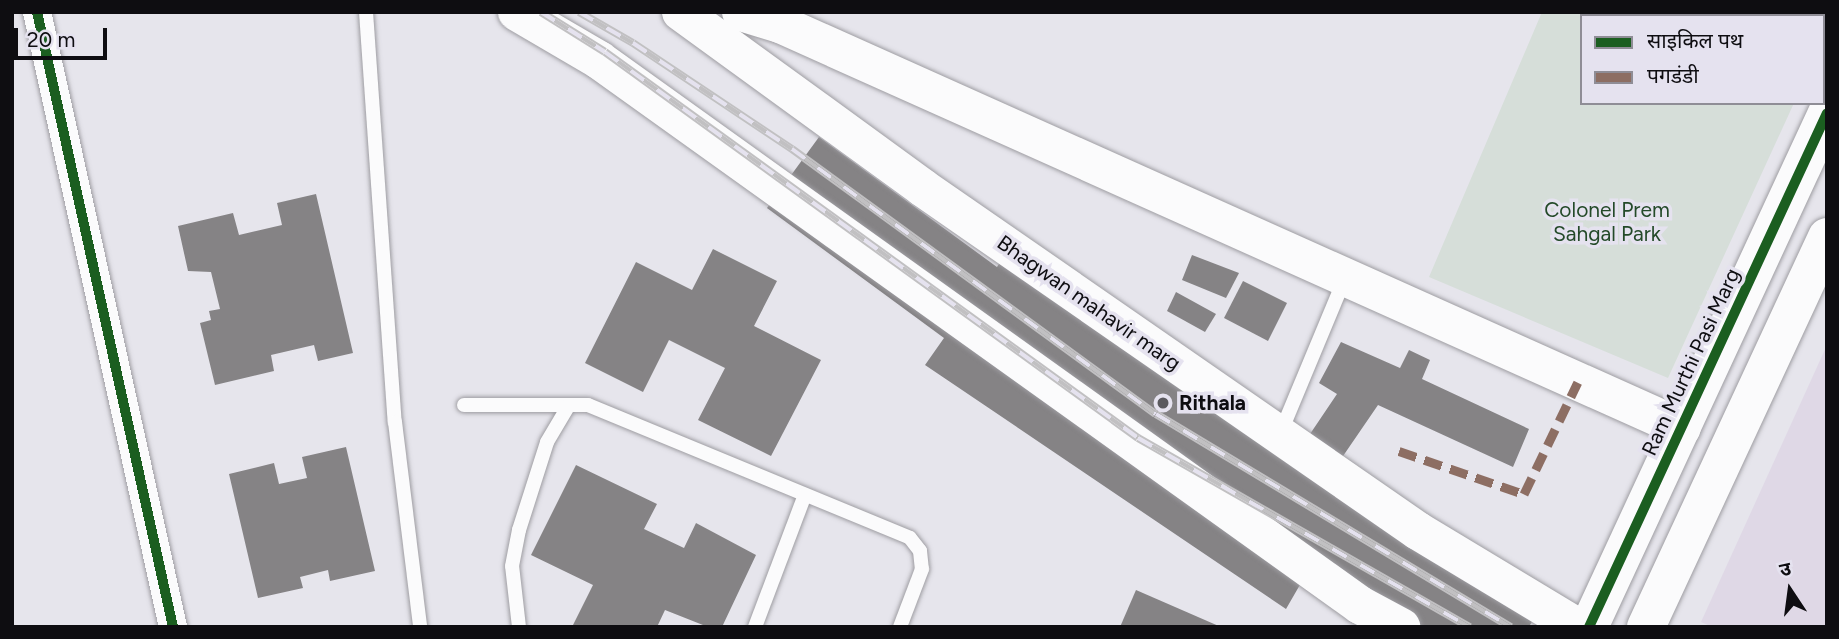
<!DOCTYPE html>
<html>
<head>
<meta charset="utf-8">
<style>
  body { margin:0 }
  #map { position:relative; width:1839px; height:639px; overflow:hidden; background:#e6e5ec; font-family:Figtree,"Noto Sans Devanagari",sans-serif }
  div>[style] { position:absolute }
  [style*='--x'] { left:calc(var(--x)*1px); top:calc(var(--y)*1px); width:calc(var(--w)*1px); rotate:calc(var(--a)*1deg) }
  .commercial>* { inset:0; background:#dfd8e6 }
  .green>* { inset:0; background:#d6ded9 }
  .building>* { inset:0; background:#858385 }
  .roads { filter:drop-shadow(0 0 2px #9e9da2) drop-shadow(0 0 2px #9e9da2) }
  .lane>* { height:14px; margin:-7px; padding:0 7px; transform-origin:7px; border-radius:7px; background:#fbfbfc }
  .street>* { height:28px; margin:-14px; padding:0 14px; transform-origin:14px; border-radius:14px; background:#fbfbfc }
  .secondary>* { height:38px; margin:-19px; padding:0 19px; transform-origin:19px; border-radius:19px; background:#fbfbfc }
  .rail>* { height:8px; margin-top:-4px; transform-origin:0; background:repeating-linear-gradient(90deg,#e5e2ef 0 16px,#c1c0c2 0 32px); box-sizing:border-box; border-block:2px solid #c1c0c2 }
  .quiet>* { height:9px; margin-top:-4.5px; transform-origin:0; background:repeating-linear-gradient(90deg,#8d6e63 0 18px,transparent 0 27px) }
  .cycleway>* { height:10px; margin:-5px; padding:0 5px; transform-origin:5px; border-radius:5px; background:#1b5e20 }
  .dots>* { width:19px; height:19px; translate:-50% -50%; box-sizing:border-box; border:4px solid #e5e2ef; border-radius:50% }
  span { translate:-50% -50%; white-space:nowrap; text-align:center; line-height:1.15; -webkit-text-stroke:7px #e5e2ef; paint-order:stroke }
  .park-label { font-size:21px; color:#244a29 }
  .street-label { font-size:21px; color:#0e0d11 }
  .poi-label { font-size:21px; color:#0e0d11; font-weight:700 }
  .left { translate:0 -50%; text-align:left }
  .frame { position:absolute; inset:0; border:14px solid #0e0d11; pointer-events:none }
  .legend { position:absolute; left:1580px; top:14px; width:245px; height:91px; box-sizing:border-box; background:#e5e2ef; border:2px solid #8f8d96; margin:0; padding:9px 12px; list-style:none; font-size:21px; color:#0e0d11 }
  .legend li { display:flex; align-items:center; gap:14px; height:35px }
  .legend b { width:35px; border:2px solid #8f8d96 }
  .north { position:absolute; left:1755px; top:555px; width:70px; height:70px; -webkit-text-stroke:5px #e5e2ef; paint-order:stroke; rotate:347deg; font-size:19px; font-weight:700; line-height:28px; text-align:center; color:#0e0d11 }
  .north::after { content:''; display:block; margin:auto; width:24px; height:32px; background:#0e0d11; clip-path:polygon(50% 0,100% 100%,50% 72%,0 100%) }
  .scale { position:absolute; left:14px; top:28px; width:93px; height:32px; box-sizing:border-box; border:4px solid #0e0d11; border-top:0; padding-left:9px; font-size:21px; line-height:24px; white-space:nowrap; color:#0e0d11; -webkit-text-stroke:5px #e5e2ef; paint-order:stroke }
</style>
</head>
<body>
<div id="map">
  <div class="commercial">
    <i style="clip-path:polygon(1827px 345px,1827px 627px,1712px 627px,1701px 622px)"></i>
  </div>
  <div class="green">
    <i style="clip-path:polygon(1542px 12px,1827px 12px,1823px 39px,1823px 16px,1582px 16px,1582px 103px,1794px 103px,1668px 378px,1429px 277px)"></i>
  </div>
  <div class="building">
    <i style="clip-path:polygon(819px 137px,997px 267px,1015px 240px,1308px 437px,1337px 394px,1319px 383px,1341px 342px,1400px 368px,1409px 350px,1430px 360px,1422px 379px,1529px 429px,1513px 467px,1378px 405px,1341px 459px,1536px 614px,1529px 627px,1378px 627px,1301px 583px,1286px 609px,925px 365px,944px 338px,767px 208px)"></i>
    <i style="clip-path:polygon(316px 194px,353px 353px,318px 361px,314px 345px,271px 355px,274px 371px,215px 385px,200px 323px,211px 320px,209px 311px,220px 309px,211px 272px,188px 271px,178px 226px,233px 213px,239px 235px,282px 225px,277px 203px)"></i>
    <i style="clip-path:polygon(713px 249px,777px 281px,754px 326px,821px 360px,771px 456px,698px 420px,725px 368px,669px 340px,643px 392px,585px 363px,636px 262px,692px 290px)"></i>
    <i style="clip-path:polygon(1192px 255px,1239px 273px,1226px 298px,1182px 280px)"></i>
    <i style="clip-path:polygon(1243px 281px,1287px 303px,1268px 341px,1224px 318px)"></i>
    <i style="clip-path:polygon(1176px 292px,1216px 314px,1205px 332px,1167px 311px)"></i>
    <i style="clip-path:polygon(346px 447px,375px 571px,330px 581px,328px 570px,300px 577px,303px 588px,258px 598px,229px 474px,274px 463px,279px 484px,307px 478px,302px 457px)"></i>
    <i style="clip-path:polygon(576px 465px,657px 504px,644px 529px,684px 548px,696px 523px,756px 555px,722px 627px,708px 627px,665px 610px,657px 627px,572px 627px,593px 585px,531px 555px)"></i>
    <i style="clip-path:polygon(1136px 590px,1221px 627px,1120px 627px)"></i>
  </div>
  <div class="roads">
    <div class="lane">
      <i style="--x:366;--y:12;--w:411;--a:86"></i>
      <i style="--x:395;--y:422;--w:207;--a:83"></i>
      <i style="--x:464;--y:405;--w:124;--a:0"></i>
      <i style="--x:588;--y:405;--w:348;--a:22.4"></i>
      <i style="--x:910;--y:538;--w:16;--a:52"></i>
      <i style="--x:920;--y:551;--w:18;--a:84"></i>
      <i style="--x:922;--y:569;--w:62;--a:110.8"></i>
      <i style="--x:1280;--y:434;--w:169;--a:-67.4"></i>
      <i style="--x:519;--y:627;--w:61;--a:-96.5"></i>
      <i style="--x:512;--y:566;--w:37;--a:-79"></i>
      <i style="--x:519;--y:530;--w:92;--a:-72.3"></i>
      <i style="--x:547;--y:442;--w:43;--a:-59.3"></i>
      <i style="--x:755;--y:627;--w:141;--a:-69.3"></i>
    </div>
    <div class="street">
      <i style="--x:37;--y:12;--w:630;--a:77.53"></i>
    </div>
    <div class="secondary">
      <i style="--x:517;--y:12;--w:95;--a:30.3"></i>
      <i style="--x:599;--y:60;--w:936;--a:35.61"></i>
      <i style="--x:1360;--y:605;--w:47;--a:28.2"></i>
      <i style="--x:681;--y:12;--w:299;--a:36"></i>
      <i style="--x:923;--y:188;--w:602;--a:34.72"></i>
      <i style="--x:1418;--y:531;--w:186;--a:31.1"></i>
      <i style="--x:741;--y:12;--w:41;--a:17.1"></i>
      <i style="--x:780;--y:24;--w:988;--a:24.13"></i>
      <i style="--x:1589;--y:627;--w:566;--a:-65.15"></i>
      <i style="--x:1646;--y:627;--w:430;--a:-65.1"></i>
    </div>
  </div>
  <div class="rail">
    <i style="--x:541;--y:12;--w:75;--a:32"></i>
    <i style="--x:605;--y:52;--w:658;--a:35.91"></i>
    <i style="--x:1138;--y:438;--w:382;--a:29.7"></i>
    <i style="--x:579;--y:12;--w:62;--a:29.9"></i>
    <i style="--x:633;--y:43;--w:191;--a:33.7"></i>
    <i style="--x:792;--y:149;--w:450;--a:36.1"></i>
    <i style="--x:1156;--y:414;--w:414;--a:31"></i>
  </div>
  <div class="quiet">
    <i style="--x:1399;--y:451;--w:132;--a:19"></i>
    <i style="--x:1524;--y:494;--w:124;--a:-64.3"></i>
  </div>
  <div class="cycleway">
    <i style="--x:37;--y:12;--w:630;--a:77.53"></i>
    <i style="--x:1589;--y:627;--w:566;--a:-65.15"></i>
  </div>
  <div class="dots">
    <i style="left:1163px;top:403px;background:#5a595e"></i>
  </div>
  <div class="park-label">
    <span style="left:1607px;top:222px">Colonel Prem<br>Sahgal Park</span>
  </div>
  <div class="street-label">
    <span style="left:1089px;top:303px;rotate:35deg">Bhagwan mahavir marg</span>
    <span style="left:1691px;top:362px;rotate:-65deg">Ram Murthi Pasi Marg</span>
  </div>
  <div class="poi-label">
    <span class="left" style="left:1179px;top:403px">Rithala</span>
  </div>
  <div class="frame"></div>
  <ul class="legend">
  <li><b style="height:9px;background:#1b5e20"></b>साइकिल पथ</li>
  <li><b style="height:9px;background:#8d6e63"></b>पगडंडी</li>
  </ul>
  <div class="north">उ</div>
  <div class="scale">20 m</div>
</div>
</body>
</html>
